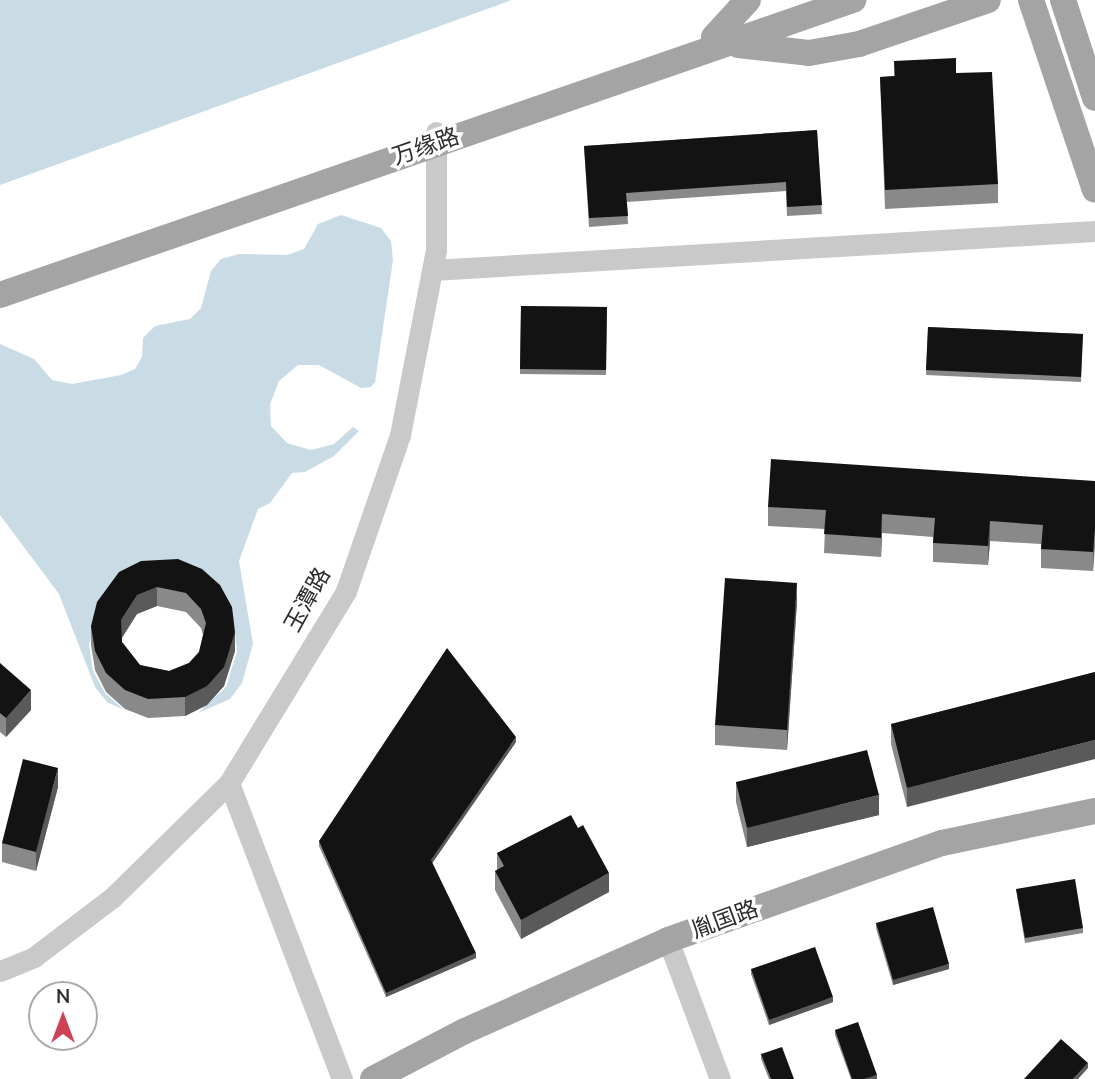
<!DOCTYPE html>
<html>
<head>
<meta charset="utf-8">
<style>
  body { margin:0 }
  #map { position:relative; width:1095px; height:1079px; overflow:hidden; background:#fff; font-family:"Nunito Sans","Noto Sans SC",sans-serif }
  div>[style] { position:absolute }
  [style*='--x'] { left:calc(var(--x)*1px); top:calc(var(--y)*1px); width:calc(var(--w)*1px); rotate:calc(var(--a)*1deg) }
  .water>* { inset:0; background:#c9dce6 }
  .minor>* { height:21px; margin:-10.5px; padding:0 10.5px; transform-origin:10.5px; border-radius:10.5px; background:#c9c9c9 }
  .major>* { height:26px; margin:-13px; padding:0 13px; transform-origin:13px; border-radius:13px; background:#a4a4a4 }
  .wall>* { inset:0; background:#898989 }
  .shaded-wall>* { inset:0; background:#5a5a5a }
  .building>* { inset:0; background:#131313 }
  span { translate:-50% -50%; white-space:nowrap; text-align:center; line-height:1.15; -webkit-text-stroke:7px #fff; paint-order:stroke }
  .street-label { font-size:23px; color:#2c2c2c }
  .north { position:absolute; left:28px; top:981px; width:70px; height:70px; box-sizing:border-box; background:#fff; border:2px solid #ababab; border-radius:50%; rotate:0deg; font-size:19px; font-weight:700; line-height:28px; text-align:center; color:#2c2c2c }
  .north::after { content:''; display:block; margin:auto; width:24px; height:32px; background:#ce4354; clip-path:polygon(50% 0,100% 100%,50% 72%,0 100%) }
</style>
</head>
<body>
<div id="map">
  <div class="water">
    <i style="clip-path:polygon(0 0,512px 0,0 185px)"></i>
    <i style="clip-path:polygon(341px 215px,381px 228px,391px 241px,393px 260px,375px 382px,371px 387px,361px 388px,319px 365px,298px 365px,279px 381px,270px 404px,271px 426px,287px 443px,311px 450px,334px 444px,353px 427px,359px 431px,334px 456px,305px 472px,292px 473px,270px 503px,258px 509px,239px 561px,253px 644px,242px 683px,230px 699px,198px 713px,226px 687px,237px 651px,234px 626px,203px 586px,95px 620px,89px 645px,93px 671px,105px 693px,124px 710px,107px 702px,95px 687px,59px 594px,0 515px,0 344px,34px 359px,52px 380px,72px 384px,121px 375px,135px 369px,142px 357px,143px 338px,155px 326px,190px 319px,201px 308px,211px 271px,221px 259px,239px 254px,287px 255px,304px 249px,318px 224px)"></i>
  </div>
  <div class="minor">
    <i style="--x:432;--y:270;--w:664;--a:-3.37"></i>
    <i style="--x:229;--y:783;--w:317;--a:69.1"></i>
    <i style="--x:668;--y:940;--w:148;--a:69.5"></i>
    <i style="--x:0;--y:971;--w:37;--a:-22"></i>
    <i style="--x:34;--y:957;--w:99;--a:-37.2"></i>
    <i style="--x:113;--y:897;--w:163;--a:-44.5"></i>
    <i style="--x:229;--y:783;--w:225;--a:-58.6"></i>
    <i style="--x:346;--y:591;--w:165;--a:-70.9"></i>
    <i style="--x:400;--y:435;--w:188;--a:-79"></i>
    <i style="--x:436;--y:250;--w:118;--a:-90"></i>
  </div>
  <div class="major">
    <i style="--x:1031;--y:0;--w:200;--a:71.4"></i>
    <i style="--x:1063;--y:0;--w:103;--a:71.9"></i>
    <i style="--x:714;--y:37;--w:50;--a:-47.4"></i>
    <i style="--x:738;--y:45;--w:71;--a:6.4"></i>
    <i style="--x:809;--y:53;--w:51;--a:-10.2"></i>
    <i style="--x:859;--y:44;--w:136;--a:-18.8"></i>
    <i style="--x:0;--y:295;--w:903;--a:-19.08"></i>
    <i style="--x:373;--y:1079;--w:104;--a:-27.6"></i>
    <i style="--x:465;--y:1031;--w:222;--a:-24.1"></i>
    <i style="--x:668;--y:940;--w:291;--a:-19.5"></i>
    <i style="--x:942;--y:843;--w:156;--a:-11.8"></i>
  </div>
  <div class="wall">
    <i style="clip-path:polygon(894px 61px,956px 73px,998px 184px,998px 203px,885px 209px,880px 77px,894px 76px)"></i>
    <i style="clip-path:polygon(817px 130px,822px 214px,787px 216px,786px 191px,627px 202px,628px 224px,589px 227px,584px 146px)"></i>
    <i style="clip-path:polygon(521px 306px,607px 307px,606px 375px,520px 374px)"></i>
    <i style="clip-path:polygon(928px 327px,1083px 334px,1081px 382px,926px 375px)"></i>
    <i style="clip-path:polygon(1095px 481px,1095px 548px,1093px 571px,1041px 568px,1041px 544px,990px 541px,988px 565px,933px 562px,933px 537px,882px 533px,881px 557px,824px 553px,825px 529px,768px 526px,768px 507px)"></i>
    <i style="clip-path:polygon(evenodd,178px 559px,235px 651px,224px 686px,207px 705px,185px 716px,148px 718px,125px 709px,106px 692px,95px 670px,91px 645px,91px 626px,178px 559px,157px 606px,186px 612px,201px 628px,203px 635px,199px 652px,189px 663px,169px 671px,140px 665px,122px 642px,122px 638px,137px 614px,157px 606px)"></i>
    <i style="clip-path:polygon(797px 602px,787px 750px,715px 745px,715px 725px)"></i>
    <i style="clip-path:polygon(0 663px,31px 710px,6px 737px,0 732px)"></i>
    <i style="clip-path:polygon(1095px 672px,907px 807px,891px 744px,891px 724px)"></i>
    <i style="clip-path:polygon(516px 742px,432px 863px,476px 958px,386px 997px,319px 846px,319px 841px)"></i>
    <i style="clip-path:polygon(736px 782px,879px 815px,747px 847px,736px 802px)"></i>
    <i style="clip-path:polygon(58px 787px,36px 871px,2px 862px,2px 843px)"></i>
    <i style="clip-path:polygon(578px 828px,609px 892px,521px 939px,495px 890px,495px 871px,497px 870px,497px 853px)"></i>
    <i style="clip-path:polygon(1016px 889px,1083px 928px,1083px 933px,1025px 943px)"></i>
    <i style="clip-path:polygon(876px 923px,949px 969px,893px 985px,876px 928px)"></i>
    <i style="clip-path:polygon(751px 969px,833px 1002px,769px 1025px,751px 974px)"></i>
    <i style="clip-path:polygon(835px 1030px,877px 1079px,851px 1079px,835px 1035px)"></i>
    <i style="clip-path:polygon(761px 1054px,794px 1079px,769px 1079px,761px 1059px)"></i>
  </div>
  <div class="shaded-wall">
    <i style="clip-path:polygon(882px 514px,882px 533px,881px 557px,881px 538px)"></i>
    <i style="clip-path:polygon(990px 521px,990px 541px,988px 565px,988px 546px)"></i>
    <i style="clip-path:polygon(1094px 529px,1094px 548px,1093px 571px,1093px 552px)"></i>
    <i style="clip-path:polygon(797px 583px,797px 602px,787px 750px,787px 730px)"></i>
    <i style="clip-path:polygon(157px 587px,157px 606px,137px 614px,121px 639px,121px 620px,137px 595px)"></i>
    <i style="clip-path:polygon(235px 632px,235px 651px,224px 686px,207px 705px,185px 716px,185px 697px)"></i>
    <i style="clip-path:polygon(31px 690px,31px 710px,6px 737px,6px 718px)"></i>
    <i style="clip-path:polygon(516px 737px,516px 742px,431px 865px,431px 860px)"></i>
    <i style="clip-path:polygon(1095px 740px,1095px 759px,907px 807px,907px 788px)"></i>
    <i style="clip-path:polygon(58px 768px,58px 787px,36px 871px,36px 852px)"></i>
    <i style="clip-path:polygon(879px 795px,879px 815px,747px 847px,747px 828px)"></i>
    <i style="clip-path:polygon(609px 873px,609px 892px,521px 939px,521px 920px)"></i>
    <i style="clip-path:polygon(476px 953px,476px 958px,386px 997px,386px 993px)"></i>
    <i style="clip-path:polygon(949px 964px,949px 969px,893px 985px,893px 980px)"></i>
    <i style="clip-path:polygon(833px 997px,833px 1002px,769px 1025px,769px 1020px)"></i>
    <i style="clip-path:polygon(1088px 1063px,1088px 1068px,1078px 1079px,1073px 1079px)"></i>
    <i style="clip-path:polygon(877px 1075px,877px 1079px,864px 1079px)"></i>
  </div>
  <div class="building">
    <i style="clip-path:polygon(956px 58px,956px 73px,992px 72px,998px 184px,885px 190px,880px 77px,895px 76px,894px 61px)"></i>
    <i style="clip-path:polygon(817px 130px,822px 205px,787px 207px,786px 182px,626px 193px,628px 216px,589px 218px,584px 146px)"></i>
    <i style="clip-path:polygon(521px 306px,607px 307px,606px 370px,520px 369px)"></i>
    <i style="clip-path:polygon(928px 327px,1083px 334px,1081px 377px,926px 370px)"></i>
    <i style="clip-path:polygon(771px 459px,1095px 481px,1095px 529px,1093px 552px,1041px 549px,1043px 525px,990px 521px,988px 546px,933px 543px,935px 518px,882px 514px,881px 538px,824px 534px,826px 510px,768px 507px)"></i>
    <i style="clip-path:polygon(evenodd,178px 559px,202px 569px,220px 585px,232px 607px,235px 632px,224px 667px,207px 686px,185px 697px,148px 699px,125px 690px,106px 673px,95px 651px,91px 626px,97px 602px,119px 572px,141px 561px,178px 559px,157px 587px,186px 593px,201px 609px,206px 623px,199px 652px,189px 663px,169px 671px,140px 665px,122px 642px,121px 620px,137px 595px,157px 587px)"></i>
    <i style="clip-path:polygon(725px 578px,797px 583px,787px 730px,715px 725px)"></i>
    <i style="clip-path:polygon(447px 648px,516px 737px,431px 860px,476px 953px,386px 993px,319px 841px)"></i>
    <i style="clip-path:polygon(0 663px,31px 690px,6px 718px,0 713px)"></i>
    <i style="clip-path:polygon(1095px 672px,1095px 740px,907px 788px,891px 724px)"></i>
    <i style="clip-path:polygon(867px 750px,879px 795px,747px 828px,736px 782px)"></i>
    <i style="clip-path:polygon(23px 759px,58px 768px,36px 852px,2px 843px)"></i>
    <i style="clip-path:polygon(571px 815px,578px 828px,583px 825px,609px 873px,521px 920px,495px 871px,504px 866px,497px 853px)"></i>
    <i style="clip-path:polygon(1075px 879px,1083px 928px,1025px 938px,1016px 889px)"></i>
    <i style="clip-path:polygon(933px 907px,949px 964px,893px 980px,876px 923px)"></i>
    <i style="clip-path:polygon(815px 947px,833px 997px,769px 1020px,751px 969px)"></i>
    <i style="clip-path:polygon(858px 1022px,877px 1075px,864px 1079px,852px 1079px,835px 1030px)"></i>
    <i style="clip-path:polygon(1061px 1039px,1088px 1063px,1073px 1079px,1024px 1079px)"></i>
    <i style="clip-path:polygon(782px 1047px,794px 1079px,771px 1079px,761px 1054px)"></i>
  </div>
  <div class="street-label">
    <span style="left:426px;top:147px;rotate:-19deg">万缘路</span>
    <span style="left:308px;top:600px;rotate:-61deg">玉潭路</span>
    <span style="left:725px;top:920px;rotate:-20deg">胤国路</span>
  </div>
  <div class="north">N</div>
</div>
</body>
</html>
